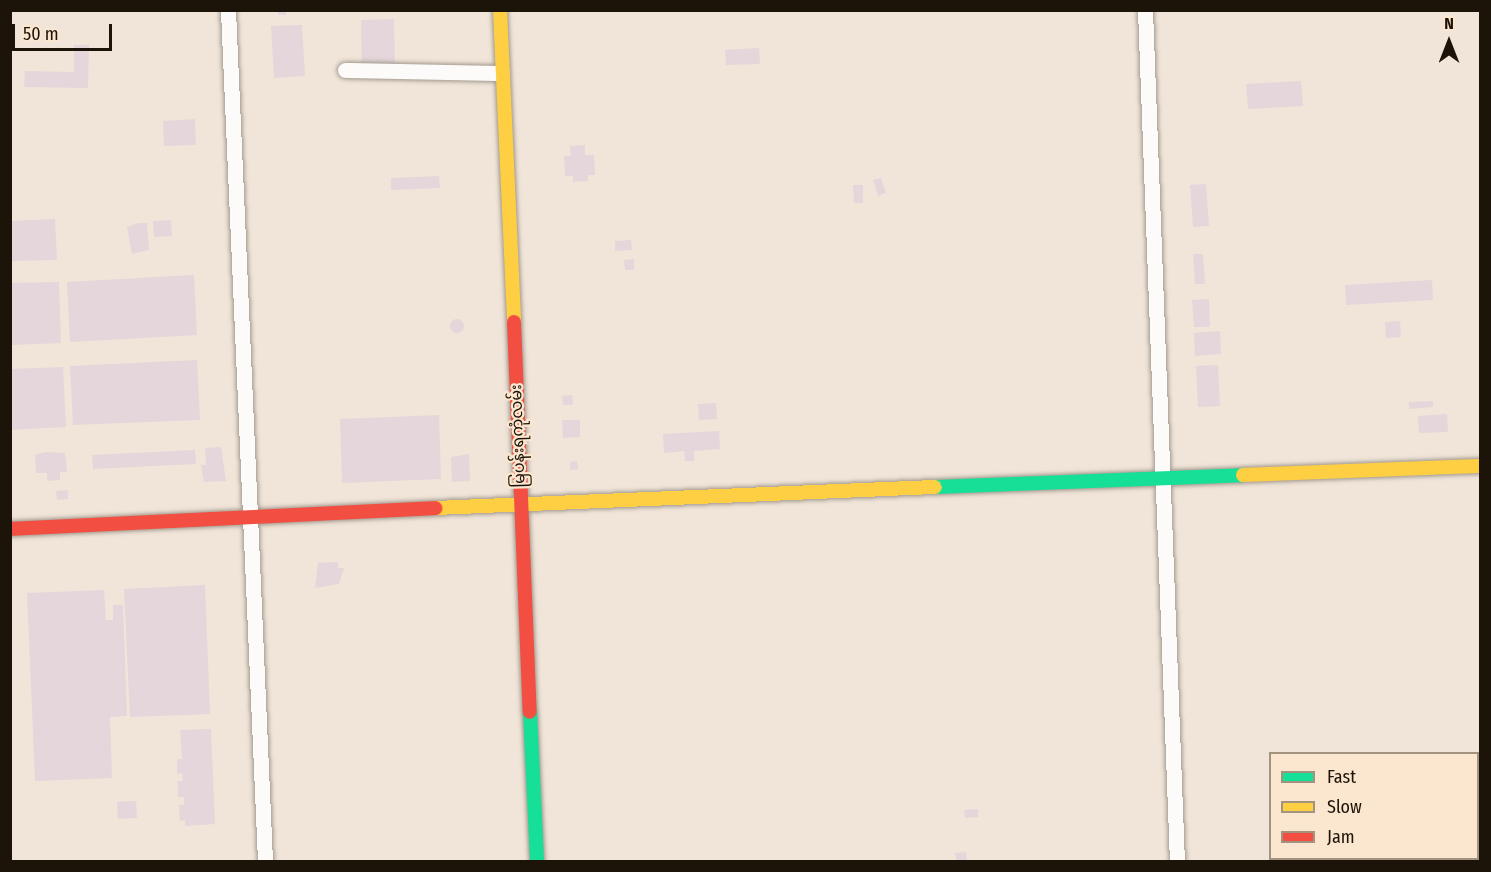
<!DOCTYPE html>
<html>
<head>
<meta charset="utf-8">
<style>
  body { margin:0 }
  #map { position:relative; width:1491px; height:872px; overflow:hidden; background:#f1e5d9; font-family:"Fira Sans Condensed","Noto Sans Myanmar",sans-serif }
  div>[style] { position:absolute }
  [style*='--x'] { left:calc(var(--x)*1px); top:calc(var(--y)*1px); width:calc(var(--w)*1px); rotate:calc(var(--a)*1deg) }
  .building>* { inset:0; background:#e4d6da }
  .round { border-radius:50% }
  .roads { filter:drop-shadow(0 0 2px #a39a8f) drop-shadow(0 0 2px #a39a8f) }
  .street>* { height:15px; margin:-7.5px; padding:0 7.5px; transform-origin:7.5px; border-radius:7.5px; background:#fdfbf9 }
  .fast>* { height:14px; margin:-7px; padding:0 7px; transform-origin:7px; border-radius:7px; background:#16e098 }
  .slow>* { height:14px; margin:-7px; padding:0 7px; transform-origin:7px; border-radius:7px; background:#ffcf43 }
  .jam>* { height:14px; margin:-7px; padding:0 7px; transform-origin:7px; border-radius:7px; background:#f24e42 }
  span { translate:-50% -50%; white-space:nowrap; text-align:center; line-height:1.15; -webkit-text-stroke:4.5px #fbe6cf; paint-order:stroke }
  .street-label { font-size:16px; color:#1c1309 }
  .frame { position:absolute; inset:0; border:12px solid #1c1309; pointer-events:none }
  .legend { position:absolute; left:1269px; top:752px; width:210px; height:108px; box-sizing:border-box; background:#fbe6cf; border:2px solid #a29280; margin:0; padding:8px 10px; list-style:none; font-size:18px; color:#1c1309 }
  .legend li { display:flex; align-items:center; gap:12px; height:30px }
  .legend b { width:30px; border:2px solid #a29280 }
  .north { position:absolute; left:1419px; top:12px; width:60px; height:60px; -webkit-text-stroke:4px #fbe6cf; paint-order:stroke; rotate:0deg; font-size:16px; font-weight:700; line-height:24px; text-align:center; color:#1c1309 }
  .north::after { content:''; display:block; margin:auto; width:21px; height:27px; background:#1c1309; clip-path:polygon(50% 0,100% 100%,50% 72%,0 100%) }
  .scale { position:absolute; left:12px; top:24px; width:100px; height:27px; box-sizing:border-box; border:3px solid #1c1309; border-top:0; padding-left:8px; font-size:18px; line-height:21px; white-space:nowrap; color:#1c1309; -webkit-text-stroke:4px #fbe6cf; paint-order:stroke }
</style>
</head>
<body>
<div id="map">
  <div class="building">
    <i style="clip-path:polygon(278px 10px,286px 10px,286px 15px,278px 15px)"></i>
    <i style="clip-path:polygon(394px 19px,395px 72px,362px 73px,361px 20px)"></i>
    <i style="clip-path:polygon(302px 25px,305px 76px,274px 78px,271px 26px)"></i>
    <i style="clip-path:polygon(74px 45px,89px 45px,88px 88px,24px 87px,25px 71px,74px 72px)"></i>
    <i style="clip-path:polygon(759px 48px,760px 64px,726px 65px,725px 50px)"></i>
    <i style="clip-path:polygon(1301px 81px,1303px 106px,1248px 109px,1246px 84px)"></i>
    <i style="clip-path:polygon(195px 119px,196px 145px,164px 146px,163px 121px)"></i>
    <i style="clip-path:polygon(585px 145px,585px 155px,594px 155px,595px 175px,588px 175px,588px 181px,573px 182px,573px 176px,565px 176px,564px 156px,571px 156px,570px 146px)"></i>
    <i style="clip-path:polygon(439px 176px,440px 188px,391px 190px,391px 178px)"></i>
    <i style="clip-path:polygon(881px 178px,886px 193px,878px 196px,873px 180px)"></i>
    <i style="clip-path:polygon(1206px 184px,1209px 226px,1193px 227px,1190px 185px)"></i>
    <i style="clip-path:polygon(853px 185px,863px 185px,863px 203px,854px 203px)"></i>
    <i style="clip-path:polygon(55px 219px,57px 260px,10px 261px,10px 221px)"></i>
    <i style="clip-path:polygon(171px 220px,172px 236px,154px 237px,153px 221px)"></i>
    <i style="clip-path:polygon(139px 223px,147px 223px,149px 250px,132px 254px,127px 227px)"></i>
    <i style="clip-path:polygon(631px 240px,632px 250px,615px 251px,615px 241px)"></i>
    <i style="clip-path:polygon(1193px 254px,1203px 254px,1205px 284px,1195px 284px)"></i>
    <i style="clip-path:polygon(634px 259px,634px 270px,625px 270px,624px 260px)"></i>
    <i style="clip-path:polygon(194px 275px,197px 335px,70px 342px,67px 282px)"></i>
    <i style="clip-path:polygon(1432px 280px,1433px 300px,1346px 305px,1345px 285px)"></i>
    <i style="clip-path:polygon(59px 282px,61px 343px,10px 345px,10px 283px)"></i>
    <i style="clip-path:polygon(1209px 299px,1210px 327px,1194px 327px,1192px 300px)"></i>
    <i class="round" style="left:450px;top:319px;width:14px;height:14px"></i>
    <i style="clip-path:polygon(1400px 321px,1401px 337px,1386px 338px,1385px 322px)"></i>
    <i style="clip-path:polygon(1220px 331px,1221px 354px,1195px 356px,1194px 333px)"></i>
    <i style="clip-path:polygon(197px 360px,200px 420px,73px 425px,70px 366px)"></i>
    <i style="clip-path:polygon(1218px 365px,1220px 406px,1198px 407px,1196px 366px)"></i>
    <i style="clip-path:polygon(63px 367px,66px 427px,10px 430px,10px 369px)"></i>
    <i style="clip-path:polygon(572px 395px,573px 405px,563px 405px,562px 396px)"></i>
    <i style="clip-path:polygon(1433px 401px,1433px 407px,1409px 409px,1409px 402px)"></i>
    <i style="clip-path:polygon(716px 403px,717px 419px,699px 420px,698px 404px)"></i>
    <i style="clip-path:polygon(1447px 414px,1448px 432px,1419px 433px,1418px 416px)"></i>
    <i style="clip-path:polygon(439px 415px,441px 479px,342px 483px,340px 419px)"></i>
    <i style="clip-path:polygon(562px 420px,580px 420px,580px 437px,563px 438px)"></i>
    <i style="clip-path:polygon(719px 431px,720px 449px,694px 451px,694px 461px,685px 461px,684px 451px,664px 453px,663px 434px)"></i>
    <i style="clip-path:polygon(221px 447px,226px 481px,204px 482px,201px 465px,206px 465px,205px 448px)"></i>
    <i style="clip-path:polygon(195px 450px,196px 464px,93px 469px,92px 455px)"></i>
    <i style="clip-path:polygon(45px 452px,65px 453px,67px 472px,60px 472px,60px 480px,47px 481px,47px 473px,36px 473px,35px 455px)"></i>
    <i style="clip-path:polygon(469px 454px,470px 481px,452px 482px,451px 457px)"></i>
    <i style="clip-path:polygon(577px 461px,578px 469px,570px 470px,570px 462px)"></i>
    <i style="clip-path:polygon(68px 490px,68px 499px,57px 500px,56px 491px)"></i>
    <i style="clip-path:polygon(338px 562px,338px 568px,344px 568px,339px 584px,315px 588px,318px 563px)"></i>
    <i style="clip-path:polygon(205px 585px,210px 714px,130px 717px,124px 589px)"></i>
    <i style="clip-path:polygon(104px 590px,106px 620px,113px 620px,113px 605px,123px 605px,127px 716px,110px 717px,112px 778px,35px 781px,27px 593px)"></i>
    <i style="clip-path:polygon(211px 729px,215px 824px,185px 826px,185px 820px,180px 821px,179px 805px,184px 805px,184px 797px,178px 797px,178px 781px,183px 781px,182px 773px,177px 774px,177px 759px,182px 759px,180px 730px)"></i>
    <i style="clip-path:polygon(136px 801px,137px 818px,118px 819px,117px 802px)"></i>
    <i style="clip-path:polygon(978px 809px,978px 817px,965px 818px,964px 810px)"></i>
    <i style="clip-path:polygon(966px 852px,967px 862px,957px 862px,955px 853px)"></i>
  </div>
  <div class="roads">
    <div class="street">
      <i style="--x:228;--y:10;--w:853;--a:87.51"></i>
      <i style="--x:1145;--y:10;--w:853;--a:87.85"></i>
      <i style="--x:345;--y:70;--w:157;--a:1.1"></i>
    </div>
    <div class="fast">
      <i style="--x:935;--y:487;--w:308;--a:-2.2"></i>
      <i style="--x:530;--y:712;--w:150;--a:87.3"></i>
    </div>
    <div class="slow">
      <i style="--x:500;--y:10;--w:312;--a:87.4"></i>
      <i style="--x:1243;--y:475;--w:237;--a:-2.2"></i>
      <i style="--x:435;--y:508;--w:500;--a:-2.41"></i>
    </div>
    <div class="jam">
      <i style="--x:514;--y:322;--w:390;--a:87.7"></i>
      <i style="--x:10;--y:529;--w:426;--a:-2.8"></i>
    </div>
  </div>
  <div class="street-label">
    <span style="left:518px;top:436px;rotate:-92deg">မြပန်းရကုံလမ်း</span>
  </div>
  <div class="frame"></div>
  <ul class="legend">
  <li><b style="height:8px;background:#16e098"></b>Fast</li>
  <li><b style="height:8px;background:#ffcf43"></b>Slow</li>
  <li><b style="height:8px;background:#f24e42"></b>Jam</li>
  </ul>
  <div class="north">N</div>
  <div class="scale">50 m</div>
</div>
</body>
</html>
